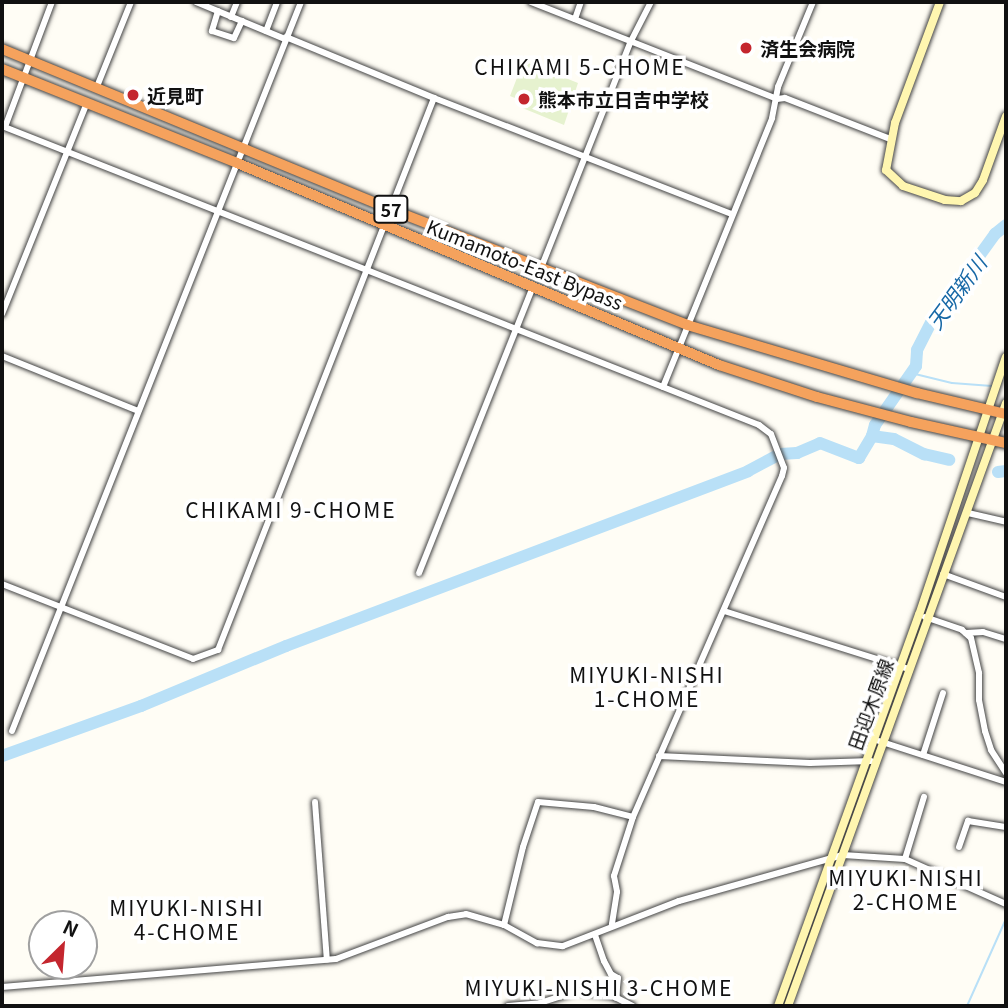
<!DOCTYPE html>
<html>
<head>
<meta charset="utf-8">
<style>
  body { margin:0 }
  #map { position:relative; width:1008px; height:1008px; overflow:hidden; background:#fffdf5; font-family:Georgia,"Noto Sans JP",serif }
  div>[style] { position:absolute }
  [style*='--x'] { left:calc(var(--x)*1px); top:calc(var(--y)*1px); width:calc(var(--w)*1px); rotate:calc(var(--a)*1deg) }
  .pitch>* { inset:0; background:#e6f2cf }
  .stream>* { height:2px; margin:-1px; padding:0 1px; transform-origin:1px; border-radius:1px; background:#b9e0f7 }
  .river>* { height:12px; margin:-6px; padding:0 6px; transform-origin:6px; border-radius:6px; background:#b9e0f7 }
  .roads { filter:drop-shadow(0 0 2px #444) drop-shadow(0 0 2px #444) }
  .street>* { height:6px; margin:-3px; padding:0 3px; transform-origin:3px; border-radius:3px; background:#fff }
  .secondary>* { height:8px; margin:-4px; padding:0 4px; transform-origin:4px; border-radius:4px; background:#fff6b0 }
  .highway>* { height:10px; margin:-5px; padding:0 5px; transform-origin:5px; border-radius:5px; background:#f5a25d }
  .dots>* { width:19px; height:19px; translate:-50% -50%; box-sizing:border-box; border:4px solid #fff; border-radius:50% }
  span { translate:-50% -50%; white-space:nowrap; text-align:center; line-height:1.15; -webkit-text-stroke:7px #fff; paint-order:stroke }
  .shield-label span { padding:2px 5px; background:#fff; border:2px solid; border-radius:5px; -webkit-text-stroke-width:0 }
  .shield-label { font-size:18px; color:#111; font-weight:700 }
  .poi-label { font-size:19px; color:#111; font-weight:700 }
  .left { translate:0 -50%; text-align:left }
  .street-label { font-size:19px; color:#111 }
  .neighbourhood-label { font-size:21px; color:#111; letter-spacing:2px }
  .water-label { font-size:21px; color:#1768a6; font-style:italic }
  .frame { position:absolute; inset:0; border:4px solid #111; pointer-events:none }
  .north { position:absolute; left:28px; top:910px; width:70px; height:70px; box-sizing:border-box; background:#fff; border:2px solid #a0a0a0; border-radius:50%; rotate:25deg; font-size:19px; font-weight:700; line-height:28px; text-align:center; color:#111 }
  .north::after { content:''; display:block; margin:auto; width:24px; height:32px; background:#c4262e; clip-path:polygon(50% 0,100% 100%,50% 72%,0 100%) }
</style>
</head>
<body>
<div id="map">
  <div class="pitch">
    <i style="clip-path:polygon(518px 59px,578px 83px,564px 125px,520px 107px,522px 101px,510px 96px,520px 70px,516px 65px)"></i>
  </div>
  <div class="stream">
    <i style="--x:911;--y:373;--w:42;--a:13.7"></i>
    <i style="--x:952;--y:383;--w:40;--a:4.3"></i>
    <i style="--x:967;--y:1006;--w:95;--a:-65.9"></i>
  </div>
  <div class="river">
    <i style="--x:872;--y:436;--w:11;--a:-75"></i>
    <i style="--x:875;--y:425;--w:72;--a:-55.2"></i>
    <i style="--x:916;--y:366;--w:16;--a:-86"></i>
    <i style="--x:917;--y:350;--w:30;--a:-63"></i>
    <i style="--x:931;--y:323;--w:110;--a:-54.3"></i>
    <i style="--x:995;--y:234;--w:14;--a:-39"></i>
    <i style="--x:998;--y:472;--w:8;--a:-7"></i>
    <i style="--x:2;--y:756;--w:148;--a:-19.8"></i>
    <i style="--x:141;--y:706;--w:157;--a:-22.5"></i>
    <i style="--x:286;--y:646;--w:494;--a:-20.7"></i>
    <i style="--x:748;--y:471;--w:36;--a:-28"></i>
    <i style="--x:780;--y:454;--w:17;--a:-3"></i>
    <i style="--x:797;--y:453;--w:25;--a:-23"></i>
    <i style="--x:820;--y:443;--w:42;--a:21"></i>
    <i style="--x:859;--y:458;--w:26;--a:-59"></i>
    <i style="--x:872;--y:436;--w:22;--a:8"></i>
    <i style="--x:894;--y:439;--w:34;--a:27"></i>
    <i style="--x:924;--y:454;--w:26;--a:13"></i>
  </div>
  <div class="roads">
    <div class="street">
      <i style="--x:196;--y:2;--w:96;--a:22.6"></i>
      <i style="--x:531;--y:2;--w:264;--a:21.5"></i>
      <i style="--x:777;--y:99;--w:8;--a:-7"></i>
      <i style="--x:785;--y:98;--w:113;--a:21.3"></i>
      <i style="--x:218;--y:11;--w:21;--a:107"></i>
      <i style="--x:212;--y:31;--w:23;--a:18"></i>
      <i style="--x:234;--y:38;--w:19;--a:-65"></i>
      <i style="--x:231;--y:17;--w:16;--a:-68"></i>
      <i style="--x:575;--y:19;--w:18;--a:-71"></i>
      <i style="--x:266;--y:31;--w:31;--a:-69"></i>
      <i style="--x:286;--y:37;--w:160;--a:22.4"></i>
      <i style="--x:434;--y:98;--w:320;--a:21.3"></i>
      <i style="--x:96;--y:89;--w:94;--a:-68.1"></i>
      <i style="--x:2;--y:126;--w:814;--a:21.55"></i>
      <i style="--x:759;--y:425;--w:15;--a:37"></i>
      <i style="--x:771;--y:434;--w:36;--a:69"></i>
      <i style="--x:784;--y:468;--w:8;--a:104"></i>
      <i style="--x:782;--y:476;--w:372;--a:113.6"></i>
      <i style="--x:633;--y:817;--w:62;--a:107.9"></i>
      <i style="--x:614;--y:876;--w:16;--a:79"></i>
      <i style="--x:617;--y:892;--w:33;--a:99"></i>
      <i style="--x:5;--y:127;--w:134;--a:-69.4"></i>
      <i style="--x:541;--y:268;--w:244;--a:-68.4"></i>
      <i style="--x:631;--y:41;--w:44;--a:-62.9"></i>
      <i style="--x:2;--y:314;--w:227;--a:-68.1"></i>
      <i style="--x:2;--y:356;--w:147;--a:22"></i>
      <i style="--x:663;--y:387;--w:290;--a:-67.9"></i>
      <i style="--x:772;--y:118;--w:32;--a:-79"></i>
      <i style="--x:778;--y:87;--w:92;--a:-67.6"></i>
      <i style="--x:968;--y:513;--w:39;--a:13"></i>
      <i style="--x:419;--y:573;--w:309;--a:-68.3"></i>
      <i style="--x:943;--y:574;--w:67;--a:20.1"></i>
      <i style="--x:2;--y:584;--w:205;--a:21.4"></i>
      <i style="--x:193;--y:659;--w:27;--a:-20"></i>
      <i style="--x:218;--y:650;--w:593;--a:-68.63"></i>
      <i style="--x:724;--y:611;--w:194;--a:17.4"></i>
      <i style="--x:925;--y:617;--w:39;--a:19"></i>
      <i style="--x:962;--y:630;--w:12;--a:42"></i>
      <i style="--x:971;--y:638;--w:36;--a:77"></i>
      <i style="--x:979;--y:673;--w:27;--a:90"></i>
      <i style="--x:979;--y:700;--w:32;--a:79"></i>
      <i style="--x:985;--y:731;--w:20;--a:72"></i>
      <i style="--x:991;--y:750;--w:27;--a:57"></i>
      <i style="--x:966;--y:633;--w:17;--a:-3"></i>
      <i style="--x:983;--y:632;--w:24;--a:17"></i>
      <i style="--x:12;--y:731;--w:784;--a:-68.37"></i>
      <i style="--x:879;--y:741;--w:133;--a:17.9"></i>
      <i style="--x:923;--y:755;--w:65;--a:-72.1"></i>
      <i style="--x:659;--y:756;--w:151;--a:2.7"></i>
      <i style="--x:810;--y:763;--w:61;--a:-1.9"></i>
      <i style="--x:315;--y:802;--w:158;--a:85.7"></i>
      <i style="--x:959;--y:847;--w:28;--a:-71"></i>
      <i style="--x:968;--y:821;--w:38;--a:9"></i>
      <i style="--x:905;--y:859;--w:65;--a:-73"></i>
      <i style="--x:504;--y:925;--w:80;--a:-76.3"></i>
      <i style="--x:523;--y:847;--w:47;--a:-71.6"></i>
      <i style="--x:538;--y:802;--w:56;--a:5.1"></i>
      <i style="--x:594;--y:807;--w:40;--a:14.4"></i>
      <i style="--x:595;--y:935;--w:28;--a:71"></i>
      <i style="--x:604;--y:961;--w:15;--a:62"></i>
      <i style="--x:611;--y:974;--w:8;--a:30"></i>
      <i style="--x:618;--y:978;--w:20;--a:96"></i>
      <i style="--x:2;--y:987;--w:335;--a:-4.8"></i>
      <i style="--x:336;--y:959;--w:120;--a:-20.6"></i>
      <i style="--x:448;--y:917;--w:18;--a:-9"></i>
      <i style="--x:466;--y:914;--w:40;--a:16"></i>
      <i style="--x:504;--y:925;--w:38;--a:29"></i>
      <i style="--x:537;--y:943;--w:26;--a:7"></i>
      <i style="--x:563;--y:946;--w:124;--a:-21.2"></i>
      <i style="--x:679;--y:901;--w:170;--a:-15.7"></i>
      <i style="--x:843;--y:855;--w:62;--a:3.7"></i>
      <i style="--x:905;--y:859;--w:111;--a:24"></i>
      <i style="--x:508;--y:1006;--w:32;--a:-5"></i>
      <i style="--x:540;--y:1003;--w:40;--a:-18"></i>
      <i style="--x:578;--y:991;--w:35;--a:8"></i>
      <i style="--x:613;--y:996;--w:22;--a:27"></i>
    </div>
    <div class="secondary">
      <i style="--x:940;--y:2;--w:129;--a:110.4"></i>
      <i style="--x:895;--y:123;--w:48;--a:100.8"></i>
      <i style="--x:886;--y:170;--w:23;--a:43"></i>
      <i style="--x:903;--y:186;--w:44;--a:18.4"></i>
      <i style="--x:945;--y:200;--w:16;--a:4"></i>
      <i style="--x:961;--y:201;--w:16;--a:-30"></i>
      <i style="--x:975;--y:193;--w:15;--a:-58"></i>
      <i style="--x:983;--y:180;--w:68;--a:-70.2"></i>
      <i style="--x:778;--y:1006;--w:416;--a:-70.2"></i>
      <i style="--x:919;--y:615;--w:272;--a:-71.4"></i>
      <i style="--x:788;--y:1006;--w:641;--a:-70.12"></i>
    </div>
    <div class="highway">
      <i style="--x:2;--y:49;--w:420;--a:22.4"></i>
      <i style="--x:390;--y:209;--w:319;--a:21.3"></i>
      <i style="--x:687;--y:325;--w:240;--a:16.5"></i>
      <i style="--x:917;--y:393;--w:91;--a:13.3"></i>
      <i style="--x:2;--y:69;--w:253;--a:21.8"></i>
      <i style="--x:237;--y:163;--w:523;--a:22.74"></i>
      <i style="--x:719;--y:365;--w:103;--a:18.1"></i>
      <i style="--x:817;--y:397;--w:97;--a:14.9"></i>
      <i style="--x:911;--y:422;--w:97;--a:12.5"></i>
    </div>
  </div>
  <div class="dots">
    <i style="left:746px;top:48px;background:#c4262e"></i>
    <i style="left:133px;top:95px;background:#c4262e"></i>
    <i style="left:524px;top:99px;background:#c4262e"></i>
  </div>
  <div class="shield-label">
    <span style="left:391px;top:209px">57</span>
  </div>
  <div class="poi-label">
    <span class="left" style="left:760px;top:48px">済生会病院</span>
    <span class="left" style="left:147px;top:95px">近見町</span>
    <span class="left" style="left:538px;top:99px">熊本市立日吉中学校</span>
  </div>
  <div class="street-label">
    <span style="left:525px;top:264px;rotate:22deg">Kumamoto-East Bypass</span>
    <span style="left:870px;top:704px;rotate:-70deg">田迎木原線</span>
  </div>
  <div class="neighbourhood-label">
    <span style="left:580px;top:66px">CHIKAMI 5-CHOME</span>
    <span style="left:291px;top:509px">CHIKAMI 9-CHOME</span>
    <span style="left:647px;top:686px">MIYUKI-NISHI<br>1-CHOME</span>
    <span style="left:906px;top:889px">MIYUKI-NISHI<br>2-CHOME</span>
    <span style="left:187px;top:919px">MIYUKI-NISHI<br>4-CHOME</span>
    <span style="left:599px;top:987px">MIYUKI-NISHI 3-CHOME</span>
  </div>
  <div class="water-label">
    <span style="left:956px;top:292px;rotate:-54deg">天明新川</span>
  </div>
  <div class="frame"></div>
  <div class="north">N</div>
</div>
</body>
</html>
